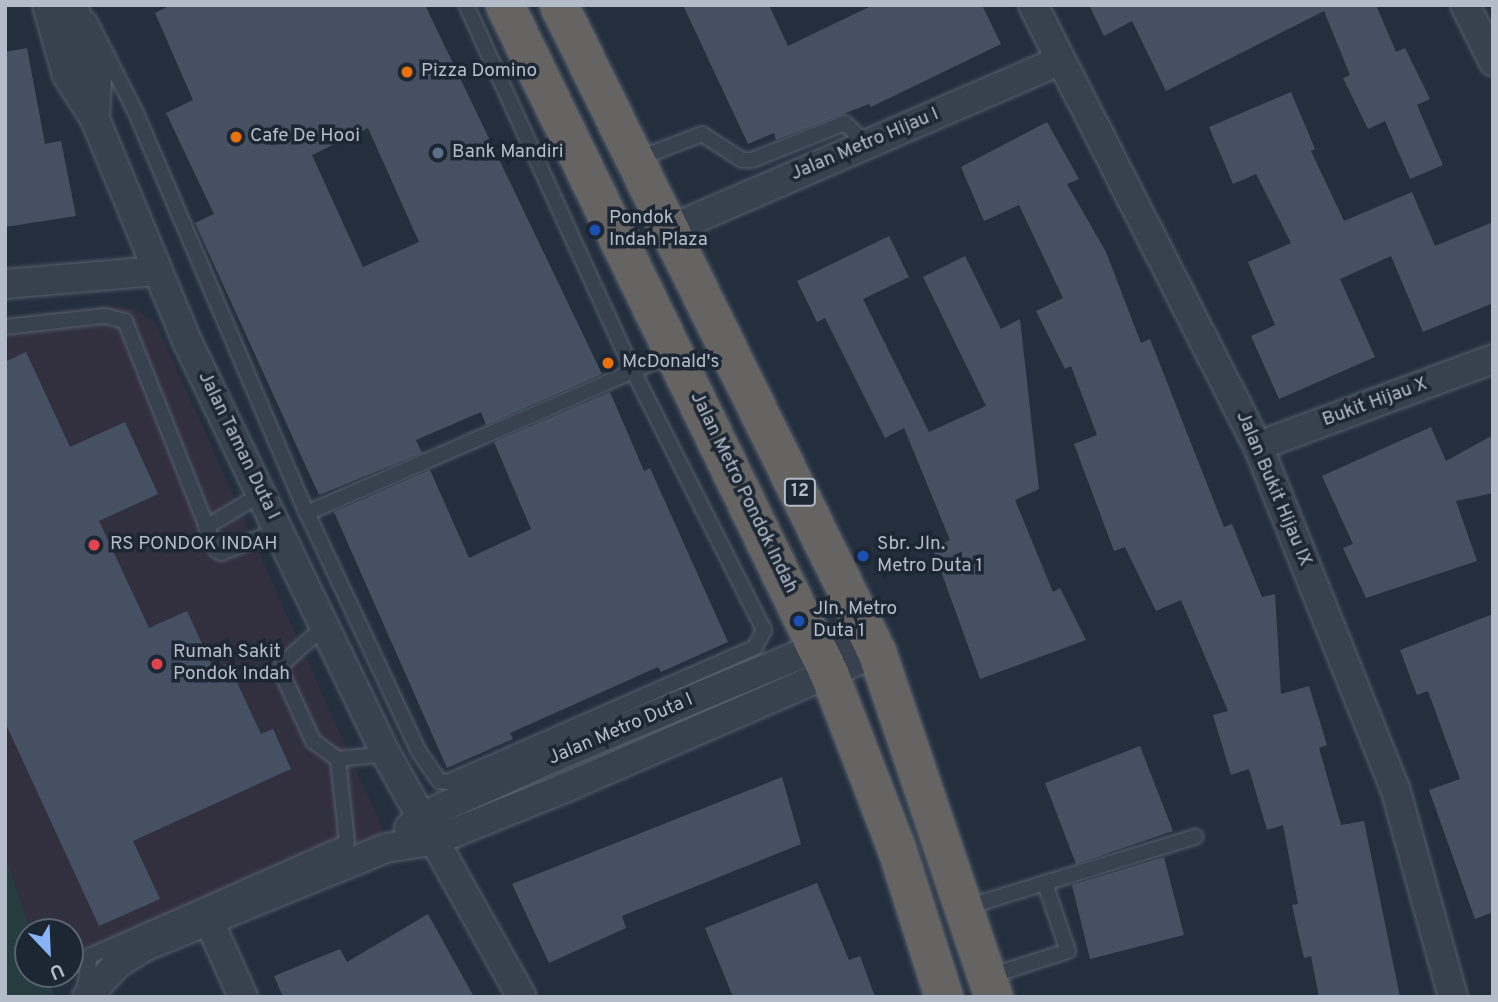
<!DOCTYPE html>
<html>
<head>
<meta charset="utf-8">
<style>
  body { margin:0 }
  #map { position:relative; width:1498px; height:1002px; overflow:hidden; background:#242f3e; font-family:Overpass,sans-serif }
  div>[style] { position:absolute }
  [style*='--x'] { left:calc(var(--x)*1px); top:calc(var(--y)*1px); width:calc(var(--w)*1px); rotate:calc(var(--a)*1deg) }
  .medical>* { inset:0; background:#32303f }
  .green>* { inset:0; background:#263c3f }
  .building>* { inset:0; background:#455162 }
  .roads { filter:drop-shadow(0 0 2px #565f6c) drop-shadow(0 0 2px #565f6c) }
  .service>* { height:14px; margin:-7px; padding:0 7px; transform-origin:7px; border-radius:7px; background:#38414e }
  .minor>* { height:28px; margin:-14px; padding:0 14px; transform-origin:14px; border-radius:14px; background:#38414e }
  .trunk>* { height:38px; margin:-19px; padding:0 19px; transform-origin:19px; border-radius:19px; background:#656462 }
  .dots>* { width:19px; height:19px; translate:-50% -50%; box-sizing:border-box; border:4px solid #1d2633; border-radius:50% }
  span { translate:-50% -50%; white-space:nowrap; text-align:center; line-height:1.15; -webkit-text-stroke:7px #1d2633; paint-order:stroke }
  .shield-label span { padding:2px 5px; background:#1d2633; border:2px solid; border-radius:5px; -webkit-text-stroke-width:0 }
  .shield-label { font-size:18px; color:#b4bcc9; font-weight:700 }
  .poi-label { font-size:19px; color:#b4bcc9 }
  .left { translate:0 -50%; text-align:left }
  .street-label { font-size:19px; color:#b4bcc9 }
  .frame { position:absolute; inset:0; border:7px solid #b4bcc9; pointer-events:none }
  .north { position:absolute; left:14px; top:918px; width:70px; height:70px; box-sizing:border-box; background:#1d2633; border:2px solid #59626f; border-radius:50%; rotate:157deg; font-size:19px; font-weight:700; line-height:28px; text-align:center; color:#b4bcc9 }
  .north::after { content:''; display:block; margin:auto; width:24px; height:32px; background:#8ab4f8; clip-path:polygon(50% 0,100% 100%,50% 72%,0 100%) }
</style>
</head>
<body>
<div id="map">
  <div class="medical">
    <i style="clip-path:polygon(111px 306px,134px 308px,156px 323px,384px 832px,50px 986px,46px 974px,70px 974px,70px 932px,31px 932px,5px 855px,5px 318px)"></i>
  </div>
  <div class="green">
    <i style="clip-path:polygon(5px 855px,31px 932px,28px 974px,46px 974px,55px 997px,5px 997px)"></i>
  </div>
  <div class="building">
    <i style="clip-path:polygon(evenodd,171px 5px,425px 5px,602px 374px,486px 425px,481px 412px,416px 440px,422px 453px,319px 495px,195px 223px,214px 214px,166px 113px,193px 100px,155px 13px,171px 5px,368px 128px,419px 242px,363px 267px,312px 155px,368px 128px)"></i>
    <i style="clip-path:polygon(683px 5px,769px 5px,788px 46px,873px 5px,982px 5px,1001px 44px,871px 107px,869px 104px,776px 140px,774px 133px,748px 144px)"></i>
    <i style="clip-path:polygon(1089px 5px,1376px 5px,1396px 52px,1405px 48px,1430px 99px,1417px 105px,1443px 165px,1410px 179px,1385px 121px,1368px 129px,1343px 78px,1350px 75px,1324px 11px,1166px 91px,1132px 21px,1104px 36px)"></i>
    <i style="clip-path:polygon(27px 48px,45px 144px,61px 141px,76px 216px,5px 227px,5px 52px)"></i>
    <i style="clip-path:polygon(1291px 92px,1315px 149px,1311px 151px,1344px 221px,1412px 192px,1435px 246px,1493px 222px,1493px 303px,1423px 332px,1391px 256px,1340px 279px,1375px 357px,1279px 399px,1251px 336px,1275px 325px,1248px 262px,1291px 243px,1256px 174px,1233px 184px,1209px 127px)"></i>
    <i style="clip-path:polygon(1047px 122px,1079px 179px,1067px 184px,1106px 252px,1141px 343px,1150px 339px,1224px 527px,1232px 524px,1262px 597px,1275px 594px,1281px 694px,1309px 686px,1327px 745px,1319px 748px,1341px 825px,1364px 821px,1400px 997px,1319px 997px,1311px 956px,1304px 958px,1292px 905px,1298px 904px,1283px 825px,1267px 830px,1249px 769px,1231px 775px,1213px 715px,1228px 711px,1181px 600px,1156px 611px,1125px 547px,1114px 551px,1074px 444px,1097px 435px,1071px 366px,1065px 369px,1036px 311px,1063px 298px,1019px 205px,984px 221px,961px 167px)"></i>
    <i style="clip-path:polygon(889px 236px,909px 277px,863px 299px,929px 432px,986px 406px,923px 277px,965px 256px,1001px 329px,1020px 319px,1039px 489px,1015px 500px,1053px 592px,1060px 588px,1086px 640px,980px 679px,933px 549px,950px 540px,904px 428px,885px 438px,825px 318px,817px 322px,797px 281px)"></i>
    <i style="clip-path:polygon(26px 352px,70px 447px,125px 422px,158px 494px,99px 521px,149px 628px,187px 611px,214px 670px,228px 663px,261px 734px,273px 729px,291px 769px,133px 841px,160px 899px,99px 926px,5px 722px,5px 362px)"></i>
    <i style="clip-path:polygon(610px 392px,644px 471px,650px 468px,728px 642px,661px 672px,658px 667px,510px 733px,513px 739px,447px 768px,334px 512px,430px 470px,469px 558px,531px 529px,494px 442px)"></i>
    <i style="clip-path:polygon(1431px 427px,1446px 461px,1493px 435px,1493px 493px,1456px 501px,1477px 561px,1366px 598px,1343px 548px,1353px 544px,1322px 476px)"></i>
    <i style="clip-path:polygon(1493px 614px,1493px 912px,1475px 919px,1429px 790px,1460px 779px,1428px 691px,1417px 695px,1400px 650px)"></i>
    <i style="clip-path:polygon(1140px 746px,1173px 831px,1076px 864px,1045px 783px)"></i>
    <i style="clip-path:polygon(782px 777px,801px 844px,622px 916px,626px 928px,549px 963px,512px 884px)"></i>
    <i style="clip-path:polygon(1164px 857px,1184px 935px,1090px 959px,1072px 885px)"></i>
    <i style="clip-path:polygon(817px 883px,849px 960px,860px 956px,875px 997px,733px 997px,705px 928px)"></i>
    <i style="clip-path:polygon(428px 914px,474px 997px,283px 997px,274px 976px,340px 949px,347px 962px)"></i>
  </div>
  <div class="roads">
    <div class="service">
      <i style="--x:89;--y:20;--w:104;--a:63.2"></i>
      <i style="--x:136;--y:113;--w:435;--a:66.9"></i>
      <i style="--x:307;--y:513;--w:264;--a:64.9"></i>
      <i style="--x:419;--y:752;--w:35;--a:55"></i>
      <i style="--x:439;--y:781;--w:9;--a:6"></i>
      <i style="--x:448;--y:782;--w:335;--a:-23.7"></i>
      <i style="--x:755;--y:647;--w:19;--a:-62"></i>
      <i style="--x:764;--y:630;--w:290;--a:-116.8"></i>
      <i style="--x:633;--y:371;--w:402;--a:-114.5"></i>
      <i style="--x:637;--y:159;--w:70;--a:-21"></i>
      <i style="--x:702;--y:134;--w:48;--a:33"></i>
      <i style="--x:742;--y:160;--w:10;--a:0"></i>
      <i style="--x:752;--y:160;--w:100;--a:-21.7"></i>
      <i style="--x:845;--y:123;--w:30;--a:45"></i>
      <i style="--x:5;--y:327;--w:101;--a:-6.3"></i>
      <i style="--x:105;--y:316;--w:21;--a:14"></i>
      <i style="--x:125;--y:321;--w:246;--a:68.3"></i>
      <i style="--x:216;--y:550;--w:6;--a:31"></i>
      <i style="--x:221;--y:553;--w:62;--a:-21.6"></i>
      <i style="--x:307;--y:513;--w:397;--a:-23.5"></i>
      <i style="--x:206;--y:527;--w:66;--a:-30.8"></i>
      <i style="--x:326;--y:625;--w:57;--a:138.5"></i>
      <i style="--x:283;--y:663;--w:8;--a:104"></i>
      <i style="--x:281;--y:671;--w:77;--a:65.4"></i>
      <i style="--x:313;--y:741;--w:31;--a:36"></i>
      <i style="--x:338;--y:759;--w:48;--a:-5.9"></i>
      <i style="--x:967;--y:907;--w:239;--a:-17.1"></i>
      <i style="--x:990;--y:976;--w:82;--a:-17.8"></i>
      <i style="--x:1068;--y:951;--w:71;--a:-108.9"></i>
      <i style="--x:83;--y:997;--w:42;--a:-80.3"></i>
      <i style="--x:90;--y:956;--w:281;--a:-23.9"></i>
      <i style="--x:347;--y:842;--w:83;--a:-96.2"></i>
    </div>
    <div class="minor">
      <i style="--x:47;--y:5;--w:73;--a:74.1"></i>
      <i style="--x:67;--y:75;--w:52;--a:57.5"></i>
      <i style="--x:95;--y:119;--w:243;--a:67.5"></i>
      <i style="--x:188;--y:343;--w:456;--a:64.3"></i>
      <i style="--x:386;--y:754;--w:278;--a:60.8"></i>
      <i style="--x:73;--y:5;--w:79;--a:72.3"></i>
      <i style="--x:97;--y:80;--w:39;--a:93"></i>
      <i style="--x:1033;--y:5;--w:495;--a:63"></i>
      <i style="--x:1258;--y:446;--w:368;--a:68.2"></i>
      <i style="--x:1395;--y:788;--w:217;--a:74.5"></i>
      <i style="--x:1465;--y:5;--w:63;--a:63.4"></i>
      <i style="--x:671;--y:229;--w:424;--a:-23.4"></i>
      <i style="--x:5;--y:284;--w:152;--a:-4.9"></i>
      <i style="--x:1258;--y:446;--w:251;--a:-20.3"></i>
      <i style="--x:409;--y:828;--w:18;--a:-41"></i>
      <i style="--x:423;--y:816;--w:144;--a:-24.2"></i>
      <i style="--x:554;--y:757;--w:338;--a:-22.6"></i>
      <i style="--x:209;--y:921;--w:83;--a:65.9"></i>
      <i style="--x:87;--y:997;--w:45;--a:-47.7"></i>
      <i style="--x:117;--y:964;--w:34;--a:-32"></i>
      <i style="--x:146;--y:946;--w:259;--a:-22.2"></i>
      <i style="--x:386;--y:848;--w:51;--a:-9.1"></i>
      <i style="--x:436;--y:840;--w:141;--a:-22"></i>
      <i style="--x:567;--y:787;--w:338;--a:-23.5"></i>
    </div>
    <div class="trunk">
      <i style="--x:505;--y:5;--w:742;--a:64.13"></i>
      <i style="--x:829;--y:673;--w:189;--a:68.9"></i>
      <i style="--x:897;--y:849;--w:155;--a:72.4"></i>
      <i style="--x:559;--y:5;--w:721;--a:63.83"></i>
      <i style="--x:877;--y:652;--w:364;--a:71.3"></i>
    </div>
  </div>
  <div class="dots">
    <i style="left:407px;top:72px;background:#e8710a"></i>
    <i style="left:236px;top:137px;background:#e8710a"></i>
    <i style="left:438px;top:153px;background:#5c6f8a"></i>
    <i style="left:595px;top:230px;background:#1a4fb4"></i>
    <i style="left:608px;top:363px;background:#e8710a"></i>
    <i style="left:94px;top:545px;background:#e0444e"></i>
    <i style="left:863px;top:556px;background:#1a4fb4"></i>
    <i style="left:799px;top:621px;background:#1a4fb4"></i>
    <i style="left:157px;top:664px;background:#e0444e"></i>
  </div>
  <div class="shield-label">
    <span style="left:800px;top:492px">12</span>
  </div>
  <div class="poi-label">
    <span class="left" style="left:421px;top:72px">Pizza Domino</span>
    <span class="left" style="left:250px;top:137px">Cafe De Hooi</span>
    <span class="left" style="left:452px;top:153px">Bank Mandiri</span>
    <span class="left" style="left:609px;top:230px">Pondok<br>Indah Plaza</span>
    <span class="left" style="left:622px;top:363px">McDonald's</span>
    <span class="left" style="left:110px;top:545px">RS PONDOK INDAH</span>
    <span class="left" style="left:877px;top:556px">Sbr. Jln.<br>Metro Duta 1</span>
    <span class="left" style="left:813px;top:621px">Jln. Metro<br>Duta 1</span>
    <span class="left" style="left:173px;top:664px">Rumah Sakit<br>Pondok Indah</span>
  </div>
  <div class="street-label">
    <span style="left:865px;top:145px;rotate:-23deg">Jalan Metro Hijau I</span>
    <span style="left:1375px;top:403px;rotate:-20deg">Bukit Hijau X</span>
    <span style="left:238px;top:446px;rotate:64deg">Jalan Taman Duta I</span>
    <span style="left:1273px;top:489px;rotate:67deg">Jalan Bukit Hijau IX</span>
    <span style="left:743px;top:493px;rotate:64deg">Jalan Metro Pondok Indah</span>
    <span style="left:621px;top:730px;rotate:-23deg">Jalan Metro Duta I</span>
  </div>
  <div class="frame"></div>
  <div class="north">U</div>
</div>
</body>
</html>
